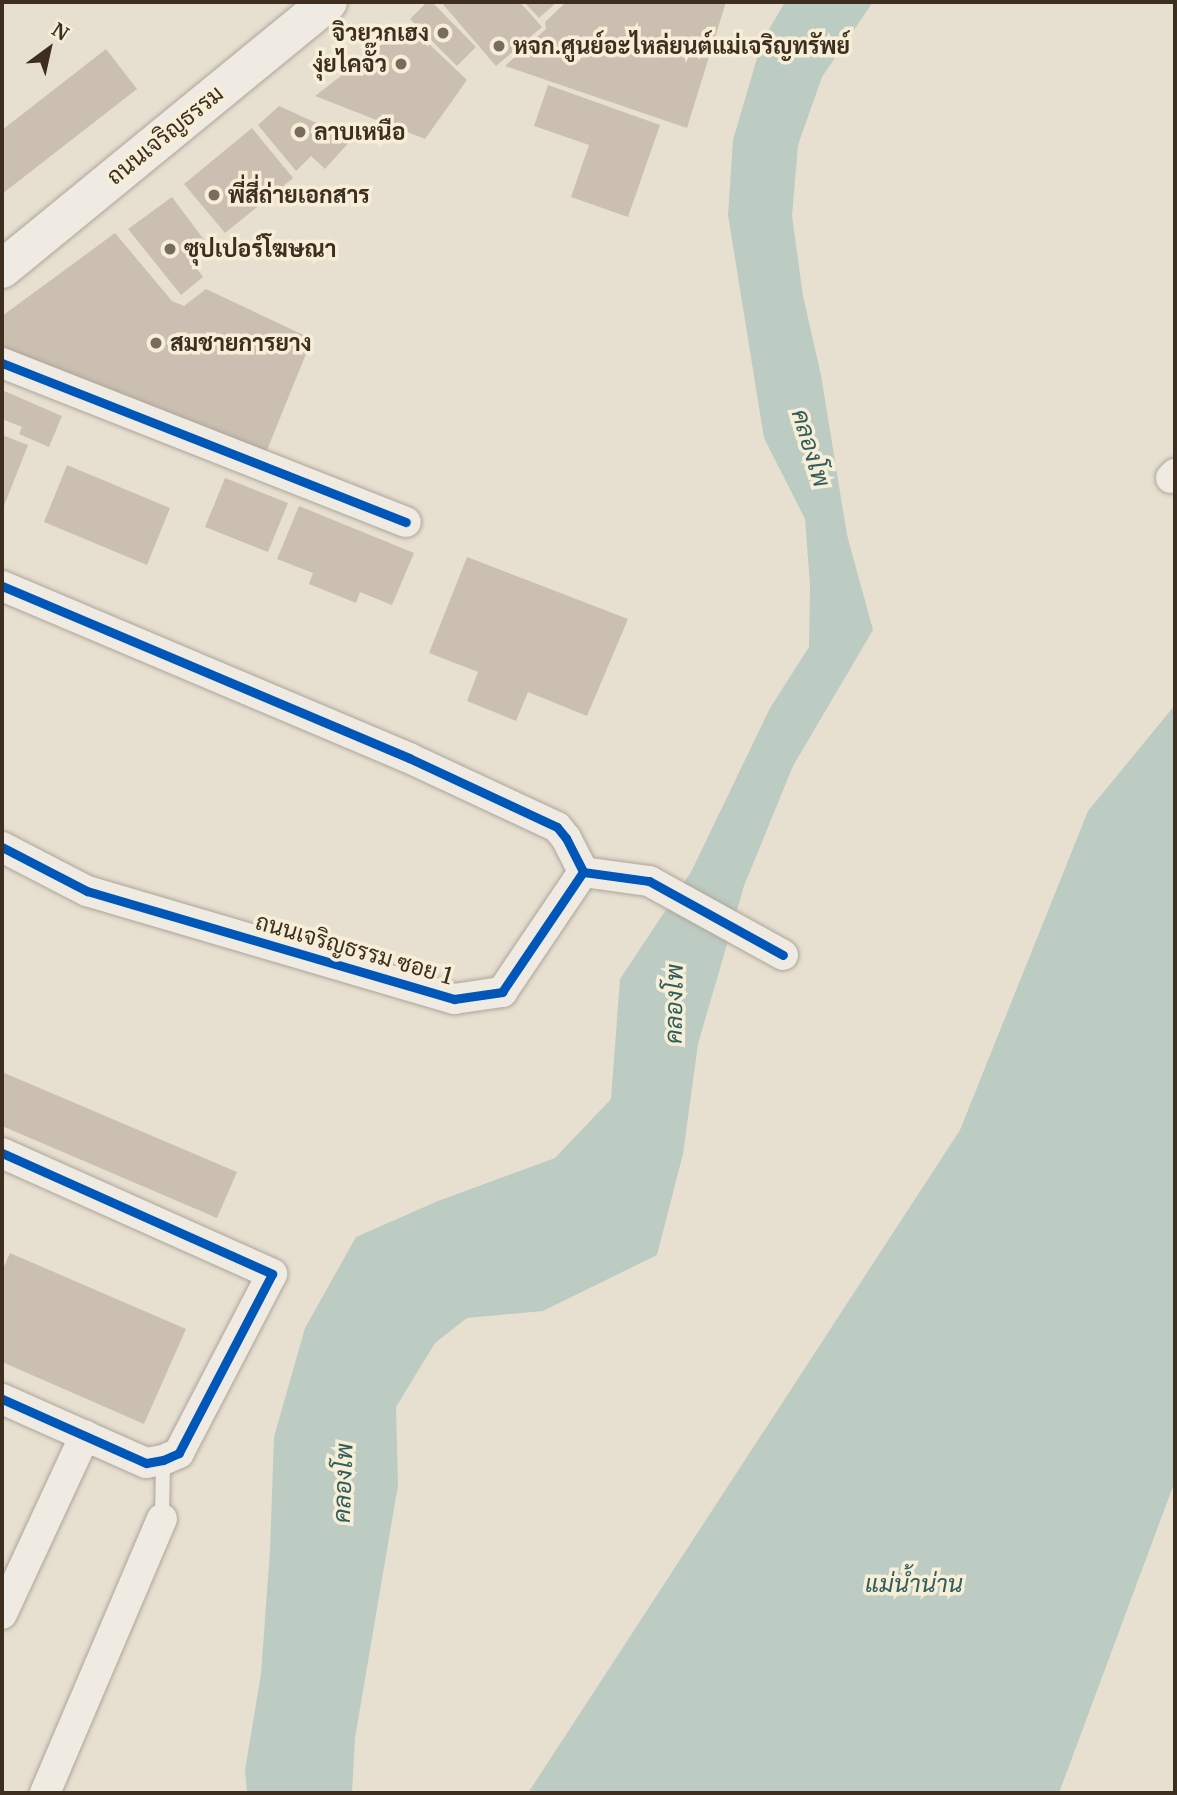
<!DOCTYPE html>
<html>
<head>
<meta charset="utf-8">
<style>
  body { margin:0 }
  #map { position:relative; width:1177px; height:1795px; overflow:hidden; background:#e7e0d1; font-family:Merriweather,Sarabun,serif }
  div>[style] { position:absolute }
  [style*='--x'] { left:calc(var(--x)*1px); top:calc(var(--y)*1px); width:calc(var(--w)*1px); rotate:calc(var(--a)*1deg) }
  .water>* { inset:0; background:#bcccc2 }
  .building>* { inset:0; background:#cbbfb2 }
  .roads { filter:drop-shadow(0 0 2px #ada599) drop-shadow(0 0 2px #ada599) }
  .lane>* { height:14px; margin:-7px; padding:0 7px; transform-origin:7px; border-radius:7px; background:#efebe3 }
  .street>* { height:30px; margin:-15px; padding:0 15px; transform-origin:15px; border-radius:15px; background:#efebe3 }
  .secondary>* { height:38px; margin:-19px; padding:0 19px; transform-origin:19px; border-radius:19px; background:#efebe3 }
  .cycleway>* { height:9px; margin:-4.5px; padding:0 4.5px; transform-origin:4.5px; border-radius:4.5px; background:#0057b8 }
  .dots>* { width:19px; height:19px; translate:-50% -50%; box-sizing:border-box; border:4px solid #f7eed8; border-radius:50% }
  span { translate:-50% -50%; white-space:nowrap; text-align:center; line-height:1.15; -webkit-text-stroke:7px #f7eed8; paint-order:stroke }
  .poi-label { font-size:23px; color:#3d2e20; font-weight:700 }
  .right { translate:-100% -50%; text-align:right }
  .left { translate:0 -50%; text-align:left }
  .street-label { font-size:23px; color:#3d2e20 }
  .water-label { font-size:24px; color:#2f5d5a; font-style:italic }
  .frame { position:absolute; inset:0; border:4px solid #3d2e20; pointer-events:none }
  .north { position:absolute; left:14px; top:14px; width:70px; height:70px; -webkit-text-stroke:5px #f7eed8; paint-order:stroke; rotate:33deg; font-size:19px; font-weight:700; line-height:28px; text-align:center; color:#3d2e20 }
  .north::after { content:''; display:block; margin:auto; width:24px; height:32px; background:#3d2e20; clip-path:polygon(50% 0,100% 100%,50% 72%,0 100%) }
</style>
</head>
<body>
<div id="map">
  <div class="water">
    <i style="clip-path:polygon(785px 2px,873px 2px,822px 77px,798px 145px,792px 216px,803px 296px,821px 375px,847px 535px,873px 630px,793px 766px,744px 886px,698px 1044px,683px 1154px,657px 1255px,543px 1311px,467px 1318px,435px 1343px,396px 1407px,398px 1485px,355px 1738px,352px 1793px,247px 1793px,245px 1770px,261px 1674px,270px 1550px,274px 1437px,305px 1328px,356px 1237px,438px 1201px,555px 1158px,611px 1099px,620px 979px,691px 872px,770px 708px,809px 647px,810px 585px,805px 519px,764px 438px,728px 215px,733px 140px,762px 41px)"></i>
    <i style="clip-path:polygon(1175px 705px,1175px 1481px,1059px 1793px,528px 1793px,960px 1130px,1088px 811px)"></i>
  </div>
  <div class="building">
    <i style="clip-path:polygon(427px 2px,432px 2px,476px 47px,457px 66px,410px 19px)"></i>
    <i style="clip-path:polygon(441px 2px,520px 2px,542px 27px,496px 66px)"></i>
    <i style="clip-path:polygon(524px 2px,557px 2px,539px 18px)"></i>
    <i style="clip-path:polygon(566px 2px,726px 2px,687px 128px,505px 66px,546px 29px,545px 22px)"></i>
    <i style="clip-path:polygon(408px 24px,467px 80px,425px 139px,315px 96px)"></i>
    <i style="clip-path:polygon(106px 49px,137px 89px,2px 194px,2px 130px)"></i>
    <i style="clip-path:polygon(548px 85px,660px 125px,628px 217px,571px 197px,589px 145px,534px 126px)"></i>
    <i style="clip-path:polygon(279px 106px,352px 139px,325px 169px,311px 156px,296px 171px,258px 125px)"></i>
    <i style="clip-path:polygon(252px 128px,293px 178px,225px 233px,184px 184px)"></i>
    <i style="clip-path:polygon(172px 197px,205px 241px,188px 257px,203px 277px,181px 295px,128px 229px)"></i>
    <i style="clip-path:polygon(115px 233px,172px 301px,184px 306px,206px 289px,312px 339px,265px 455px,2px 348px,2px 316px)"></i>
    <i style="clip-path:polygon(2px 390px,62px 416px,49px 447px,19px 434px,22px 427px,2px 419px)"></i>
    <i style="clip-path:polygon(2px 435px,28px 445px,2px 511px)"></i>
    <i style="clip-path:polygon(67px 465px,170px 508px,147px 565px,44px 522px)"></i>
    <i style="clip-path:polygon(225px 478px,288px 503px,268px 552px,205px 527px)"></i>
    <i style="clip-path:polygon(299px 506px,414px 553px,392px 605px,360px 592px,356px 603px,309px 584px,313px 573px,277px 559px)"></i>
    <i style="clip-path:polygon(467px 557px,628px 619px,587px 716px,528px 692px,516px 721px,467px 701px,478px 672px,429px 653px)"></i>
    <i style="clip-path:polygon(2px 1072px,237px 1172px,217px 1218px,2px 1126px)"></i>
    <i style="clip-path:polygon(10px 1253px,186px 1329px,144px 1424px,2px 1362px,2px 1271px)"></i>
  </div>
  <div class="roads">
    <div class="lane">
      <i style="--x:162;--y:1519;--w:59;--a:-89"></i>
    </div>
    <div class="street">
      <i style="--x:2;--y:363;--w:434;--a:21.5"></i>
      <i style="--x:1171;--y:478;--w:6;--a:-45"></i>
      <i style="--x:2;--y:586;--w:442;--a:22.9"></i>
      <i style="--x:409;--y:758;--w:163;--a:25"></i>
      <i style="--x:557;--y:827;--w:14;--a:51"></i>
      <i style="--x:566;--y:838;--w:38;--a:63"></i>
      <i style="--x:2;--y:847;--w:96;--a:27.4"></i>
      <i style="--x:87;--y:891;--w:383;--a:16.4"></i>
      <i style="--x:454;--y:999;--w:49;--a:-8.3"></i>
      <i style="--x:502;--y:992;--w:145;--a:-56"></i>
      <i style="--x:583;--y:872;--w:67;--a:7.8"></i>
      <i style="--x:649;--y:881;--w:153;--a:28.9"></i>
      <i style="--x:2;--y:1153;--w:296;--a:24.1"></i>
      <i style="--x:272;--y:1274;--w:202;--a:117.5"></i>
      <i style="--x:179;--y:1453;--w:17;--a:156"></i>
      <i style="--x:163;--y:1460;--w:17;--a:170"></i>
      <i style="--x:146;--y:1463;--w:158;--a:-156"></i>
      <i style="--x:2;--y:1614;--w:197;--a:-65.1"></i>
      <i style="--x:45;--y:1793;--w:298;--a:-66.9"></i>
    </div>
    <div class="secondary">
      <i style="--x:2;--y:269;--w:421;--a:-39.3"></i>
    </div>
  </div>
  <div class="cycleway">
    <i style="--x:2;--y:363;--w:434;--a:21.5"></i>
    <i style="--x:2;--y:586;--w:442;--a:22.9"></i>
    <i style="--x:409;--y:758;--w:163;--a:25"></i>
    <i style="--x:557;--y:827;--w:14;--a:51"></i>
    <i style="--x:566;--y:838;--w:38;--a:63"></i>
    <i style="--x:2;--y:847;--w:96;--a:27.4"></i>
    <i style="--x:87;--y:891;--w:383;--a:16.4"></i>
    <i style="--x:454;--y:999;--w:49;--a:-8.3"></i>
    <i style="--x:502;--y:992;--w:145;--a:-56"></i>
    <i style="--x:583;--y:872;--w:67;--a:7.8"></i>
    <i style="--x:649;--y:881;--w:153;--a:28.9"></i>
    <i style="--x:2;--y:1153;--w:296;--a:24.1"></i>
    <i style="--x:272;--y:1274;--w:202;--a:117.5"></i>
    <i style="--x:179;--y:1453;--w:17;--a:156"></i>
    <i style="--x:163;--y:1460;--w:17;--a:170"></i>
    <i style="--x:146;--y:1463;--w:158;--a:-156"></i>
  </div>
  <div class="dots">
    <i style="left:443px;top:33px;background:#786c5e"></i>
    <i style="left:499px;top:46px;background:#786c5e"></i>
    <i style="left:401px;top:64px;background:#786c5e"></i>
    <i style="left:300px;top:132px;background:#786c5e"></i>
    <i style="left:214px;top:195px;background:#786c5e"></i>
    <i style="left:170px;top:249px;background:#786c5e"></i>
    <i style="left:156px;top:343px;background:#786c5e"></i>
  </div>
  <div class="poi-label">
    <span class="right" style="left:429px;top:33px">จิวยวกเฮง</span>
    <span class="left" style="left:513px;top:46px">หจก.ศูนย์อะไหล่ยนต์แม่เจริญทรัพย์</span>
    <span class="right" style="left:387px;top:64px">งุ่ยไคจั๊ว</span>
    <span class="left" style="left:314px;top:132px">ลาบเหนือ</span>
    <span class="left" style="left:228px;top:195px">พี่สี่ถ่ายเอกสาร</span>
    <span class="left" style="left:184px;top:249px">ซุปเปอร์โฆษณา</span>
    <span class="left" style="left:170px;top:343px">สมชายการยาง</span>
  </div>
  <div class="street-label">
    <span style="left:165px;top:135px;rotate:-39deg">ถนนเจริญธรรม</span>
    <span style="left:354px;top:949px;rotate:16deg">ถนนเจริญธรรม ซอย 1</span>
  </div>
  <div class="water-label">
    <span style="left:811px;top:448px;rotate:73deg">คลองโพ</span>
    <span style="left:674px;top:1004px;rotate:-89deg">คลองโพ</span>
    <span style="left:343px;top:1483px;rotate:-88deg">คลองโพ</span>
    <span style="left:914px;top:1584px">แม่น้ำน่าน</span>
  </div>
  <div class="frame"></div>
  <div class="north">N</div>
</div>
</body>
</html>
